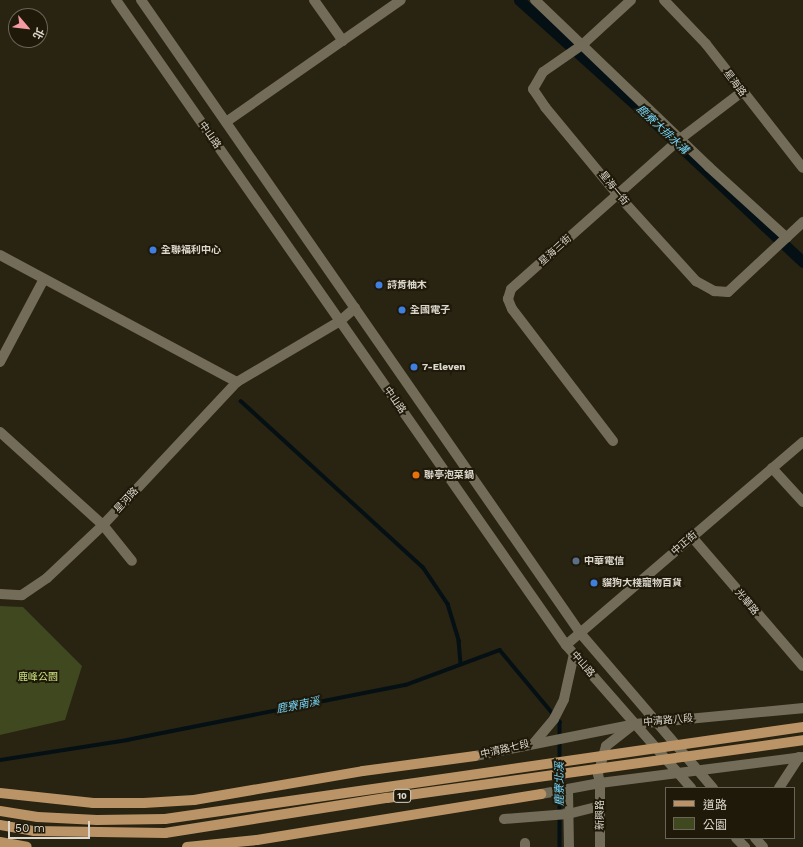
<!DOCTYPE html>
<html>
<head>
<meta charset="utf-8">
<style>
  body { margin:0 }
  #map { position:relative; width:803px; height:847px; overflow:hidden; background:#292312; font-family:"Work Sans","Noto Sans TC",sans-serif }
  div>[style] { position:absolute }
  [style*='--x'] { left:calc(var(--x)*1px); top:calc(var(--y)*1px); width:calc(var(--w)*1px); rotate:calc(var(--a)*1deg) }
  .green>* { inset:0; background:#3f481e }
  .stream>* { height:3.5px; margin:-1.75px; padding:0 1.75px; transform-origin:1.75px; border-radius:1.75px; background:#051015 }
  .canal>* { height:11px; margin:-5.5px; padding:0 5.5px; transform-origin:5.5px; border-radius:5.5px; background:#051015 }
  .minor>* { height:10px; margin:-5px; padding:0 5px; transform-origin:5px; border-radius:5px; background:#736c59 }
  .tertiary>* { height:10px; margin:-5px; padding:0 5px; transform-origin:5px; border-radius:5px; background:#736c59 }
  .primary>* { height:10px; margin:-5px; padding:0 5px; transform-origin:5px; border-radius:5px; background:#ba9466 }
  .dots>* { width:11px; height:11px; translate:-50% -50%; box-sizing:border-box; border:2px solid #1f1909; border-radius:50% }
  span { translate:-50% -50%; white-space:nowrap; text-align:center; line-height:1.15; -webkit-text-stroke:4px #1f1909; paint-order:stroke }
  .shield-label span { padding:1px 3px; background:#1f1909; border:1px solid; border-radius:3px; -webkit-text-stroke-width:0 }
  .shield-label { font-size:9px; color:#dbd7cc; font-weight:700 }
  .street-label { font-size:10px; color:#dbd7cc }
  .poi-label { font-size:10px; color:#dbd7cc; font-weight:700 }
  .left { translate:0 -50%; text-align:left }
  .park-label { font-size:10px; color:#cee680 }
  .water-label { font-size:11px; color:#74d5fa; font-style:italic }
  .legend { position:absolute; left:665px; top:787px; width:130px; height:52px; box-sizing:border-box; background:#1f1909; border:1px solid #6a6557; margin:0; padding:5px 7px; list-style:none; font-size:12px; color:#dbd7cc }
  .legend li { display:flex; align-items:center; gap:8px; height:20px }
  .legend b { width:20px; border:1px solid #6a6557 }
  .north { position:absolute; left:8px; top:8px; width:40px; height:40px; box-sizing:border-box; background:#1f1909; border:1px solid #6a6557; border-radius:50%; rotate:118deg; font-size:11px; font-weight:700; line-height:16px; text-align:center; color:#dbd7cc }
  .north::after { content:''; display:block; margin:auto; width:14px; height:18px; background:#f49aa3; clip-path:polygon(50% 0,100% 100%,50% 72%,0 100%) }
  .scale { position:absolute; left:8px; top:821px; width:82px; height:18px; box-sizing:border-box; border:2px solid #dbd7cc; border-top:0; padding-left:5px; font-size:12px; line-height:14px; white-space:nowrap; color:#dbd7cc; -webkit-text-stroke:3px #1f1909; paint-order:stroke }
</style>
</head>
<body>
<div id="map">
  <div class="green">
    <i style="clip-path:polygon(0 606px,23px 607px,82px 666px,65px 720px,0 735px)"></i>
  </div>
  <div class="stream">
    <i style="--x:241;--y:401;--w:246;--a:42.4"></i>
    <i style="--x:423;--y:567;--w:45;--a:56"></i>
    <i style="--x:448;--y:604;--w:39;--a:73"></i>
    <i style="--x:459;--y:641;--w:23;--a:85"></i>
    <i style="--x:0;--y:760;--w:129;--a:-8.9"></i>
    <i style="--x:127;--y:740;--w:284;--a:-11.2"></i>
    <i style="--x:406;--y:685;--w:100;--a:-20.4"></i>
    <i style="--x:500;--y:650;--w:94;--a:50.2"></i>
    <i style="--x:560;--y:722;--w:125;--a:90"></i>
  </div>
  <div class="canal">
    <i style="--x:519;--y:0;--w:173;--a:42"></i>
    <i style="--x:648;--y:116;--w:213;--a:43.3"></i>
  </div>
  <div class="minor">
    <i style="--x:314;--y:0;--w:50;--a:54.7"></i>
    <i style="--x:535;--y:0;--w:241;--a:43.8"></i>
    <i style="--x:709;--y:167;--w:105;--a:42.3"></i>
    <i style="--x:631;--y:0;--w:67;--a:137.4"></i>
    <i style="--x:582;--y:45;--w:47;--a:145.3"></i>
    <i style="--x:543;--y:72;--w:20;--a:120"></i>
    <i style="--x:533;--y:89;--w:22;--a:56"></i>
    <i style="--x:545;--y:107;--w:113;--a:50.4"></i>
    <i style="--x:617;--y:194;--w:118;--a:47.8"></i>
    <i style="--x:696;--y:281;--w:21;--a:29"></i>
    <i style="--x:714;--y:291;--w:14;--a:4"></i>
    <i style="--x:728;--y:292;--w:103;--a:-43"></i>
    <i style="--x:664;--y:0;--w:61;--a:46.3"></i>
    <i style="--x:706;--y:44;--w:157;--a:52"></i>
    <i style="--x:226;--y:122;--w:213;--a:-34.9"></i>
    <i style="--x:0;--y:255;--w:269;--a:28.2"></i>
    <i style="--x:0;--y:362;--w:94;--a:-62.1"></i>
    <i style="--x:0;--y:432;--w:139;--a:42.1"></i>
    <i style="--x:103;--y:525;--w:46;--a:51.1"></i>
    <i style="--x:613;--y:441;--w:166;--a:-127.4"></i>
    <i style="--x:512;--y:309;--w:11;--a:-112"></i>
    <i style="--x:508;--y:299;--w:10;--a:-73"></i>
    <i style="--x:511;--y:289;--w:226;--a:-41.6"></i>
    <i style="--x:680;--y:139;--w:78;--a:-37.2"></i>
    <i style="--x:772;--y:468;--w:46;--a:47.6"></i>
    <i style="--x:692;--y:537;--w:170;--a:49.3"></i>
    <i style="--x:0;--y:594;--w:22;--a:3"></i>
    <i style="--x:22;--y:595;--w:30;--a:-34"></i>
    <i style="--x:47;--y:578;--w:77;--a:-43.4"></i>
    <i style="--x:103;--y:525;--w:196;--a:-46.9"></i>
    <i style="--x:237;--y:382;--w:120;--a:-30.6"></i>
    <i style="--x:340;--y:321;--w:20;--a:-41"></i>
    <i style="--x:566;--y:645;--w:312;--a:-40.6"></i>
    <i style="--x:600;--y:783;--w:64;--a:90"></i>
    <i style="--x:568;--y:791;--w:56;--a:89"></i>
    <i style="--x:504;--y:819;--w:64;--a:-4.5"></i>
    <i style="--x:568;--y:814;--w:33;--a:-14"></i>
    <i style="--x:525;--y:847;--w:4;--a:-90"></i>
  </div>
  <div class="tertiary">
    <i style="--x:116;--y:0;--w:786;--a:55.1"></i>
    <i style="--x:566;--y:645;--w:190;--a:48.8"></i>
    <i style="--x:141;--y:0;--w:772;--a:55.24"></i>
    <i style="--x:581;--y:634;--w:203;--a:49.4"></i>
    <i style="--x:534;--y:743;--w:31;--a:-50"></i>
    <i style="--x:554;--y:719;--w:22;--a:-63"></i>
    <i style="--x:564;--y:699;--w:46;--a:-77.5"></i>
    <i style="--x:475;--y:756;--w:163;--a:-11.3"></i>
    <i style="--x:635;--y:724;--w:169;--a:-5.4"></i>
    <i style="--x:600;--y:783;--w:9;--a:-103"></i>
    <i style="--x:598;--y:774;--w:29;--a:-74"></i>
    <i style="--x:606;--y:746;--w:34;--a:-38"></i>
    <i style="--x:779;--y:788;--w:37;--a:-57"></i>
    <i style="--x:541;--y:794;--w:60;--a:-10.6"></i>
    <i style="--x:600;--y:783;--w:205;--a:-7.3"></i>
    <i style="--x:736;--y:838;--w:13;--a:45"></i>
    <i style="--x:755;--y:838;--w:12;--a:48"></i>
  </div>
  <div class="primary">
    <i style="--x:0;--y:793;--w:94;--a:6.1"></i>
    <i style="--x:93;--y:803;--w:51;--a:0"></i>
    <i style="--x:144;--y:803;--w:50;--a:-3.4"></i>
    <i style="--x:194;--y:800;--w:171;--a:-9.7"></i>
    <i style="--x:363;--y:771;--w:113;--a:-7.6"></i>
    <i style="--x:0;--y:811;--w:38;--a:9"></i>
    <i style="--x:38;--y:817;--w:59;--a:2.9"></i>
    <i style="--x:97;--y:820;--w:68;--a:-0.8"></i>
    <i style="--x:165;--y:819;--w:645;--a:-8.21"></i>
    <i style="--x:0;--y:825;--w:35;--a:10"></i>
    <i style="--x:34;--y:831;--w:131;--a:0.9"></i>
    <i style="--x:165;--y:833;--w:225;--a:-9"></i>
    <i style="--x:387;--y:798;--w:420;--a:-7.9"></i>
    <i style="--x:0;--y:842;--w:27;--a:10"></i>
    <i style="--x:187;--y:847;--w:70;--a:-5.7"></i>
    <i style="--x:257;--y:840;--w:288;--a:-9.2"></i>
  </div>
  <div class="dots">
    <i style="left:153px;top:250px;background:#3f7fe0"></i>
    <i style="left:379px;top:285px;background:#3f7fe0"></i>
    <i style="left:402px;top:310px;background:#3f7fe0"></i>
    <i style="left:414px;top:367px;background:#3f7fe0"></i>
    <i style="left:416px;top:475px;background:#e8710a"></i>
    <i style="left:576px;top:561px;background:#5c6f8a"></i>
    <i style="left:594px;top:583px;background:#3f7fe0"></i>
  </div>
  <div class="shield-label">
    <span style="left:402px;top:796px">10</span>
  </div>
  <div class="street-label">
    <span style="left:735px;top:83px;rotate:53deg">星海路</span>
    <span style="left:210px;top:135px;rotate:55deg">中山路</span>
    <span style="left:614px;top:188px;rotate:51deg">星海一街</span>
    <span style="left:555px;top:250px;rotate:-42deg">星海三街</span>
    <span style="left:395px;top:400px;rotate:55deg">中山路</span>
    <span style="left:126px;top:500px;rotate:-47deg">星河路</span>
    <span style="left:684px;top:543px;rotate:-41deg">中正街</span>
    <span style="left:747px;top:602px;rotate:50deg">光華路</span>
    <span style="left:583px;top:664px;rotate:49deg">中山路</span>
    <span style="left:668px;top:720px;rotate:-5deg">中清路八段</span>
    <span style="left:505px;top:749px;rotate:-13deg">中清路七段</span>
    <span style="left:600px;top:815px;rotate:-90deg">新興路</span>
  </div>
  <div class="poi-label">
    <span class="left" style="left:161px;top:250px">全聯福利中心</span>
    <span class="left" style="left:387px;top:285px">詩肯柚木</span>
    <span class="left" style="left:410px;top:310px">全國電子</span>
    <span class="left" style="left:422px;top:367px">7-Eleven</span>
    <span class="left" style="left:424px;top:475px">聯亭泡菜鍋</span>
    <span class="left" style="left:584px;top:561px">中華電信</span>
    <span class="left" style="left:602px;top:583px">貓狗大棧寵物百貨</span>
  </div>
  <div class="park-label">
    <span style="left:38px;top:677px">鹿峰公園</span>
  </div>
  <div class="water-label">
    <span style="left:662px;top:130px;rotate:43deg">鹿寮大排水溝</span>
    <span style="left:298px;top:706px;rotate:-11deg">鹿寮南溪</span>
    <span style="left:560px;top:784px;rotate:-90deg">鹿寮北溪</span>
  </div>
  <ul class="legend">
  <li><b style="height:5px;background:#ba9466"></b>道路</li>
  <li><b style="height:11px;background:#3f481e"></b>公園</li>
  </ul>
  <div class="north">北</div>
  <div class="scale">50 m</div>
</div>
</body>
</html>
